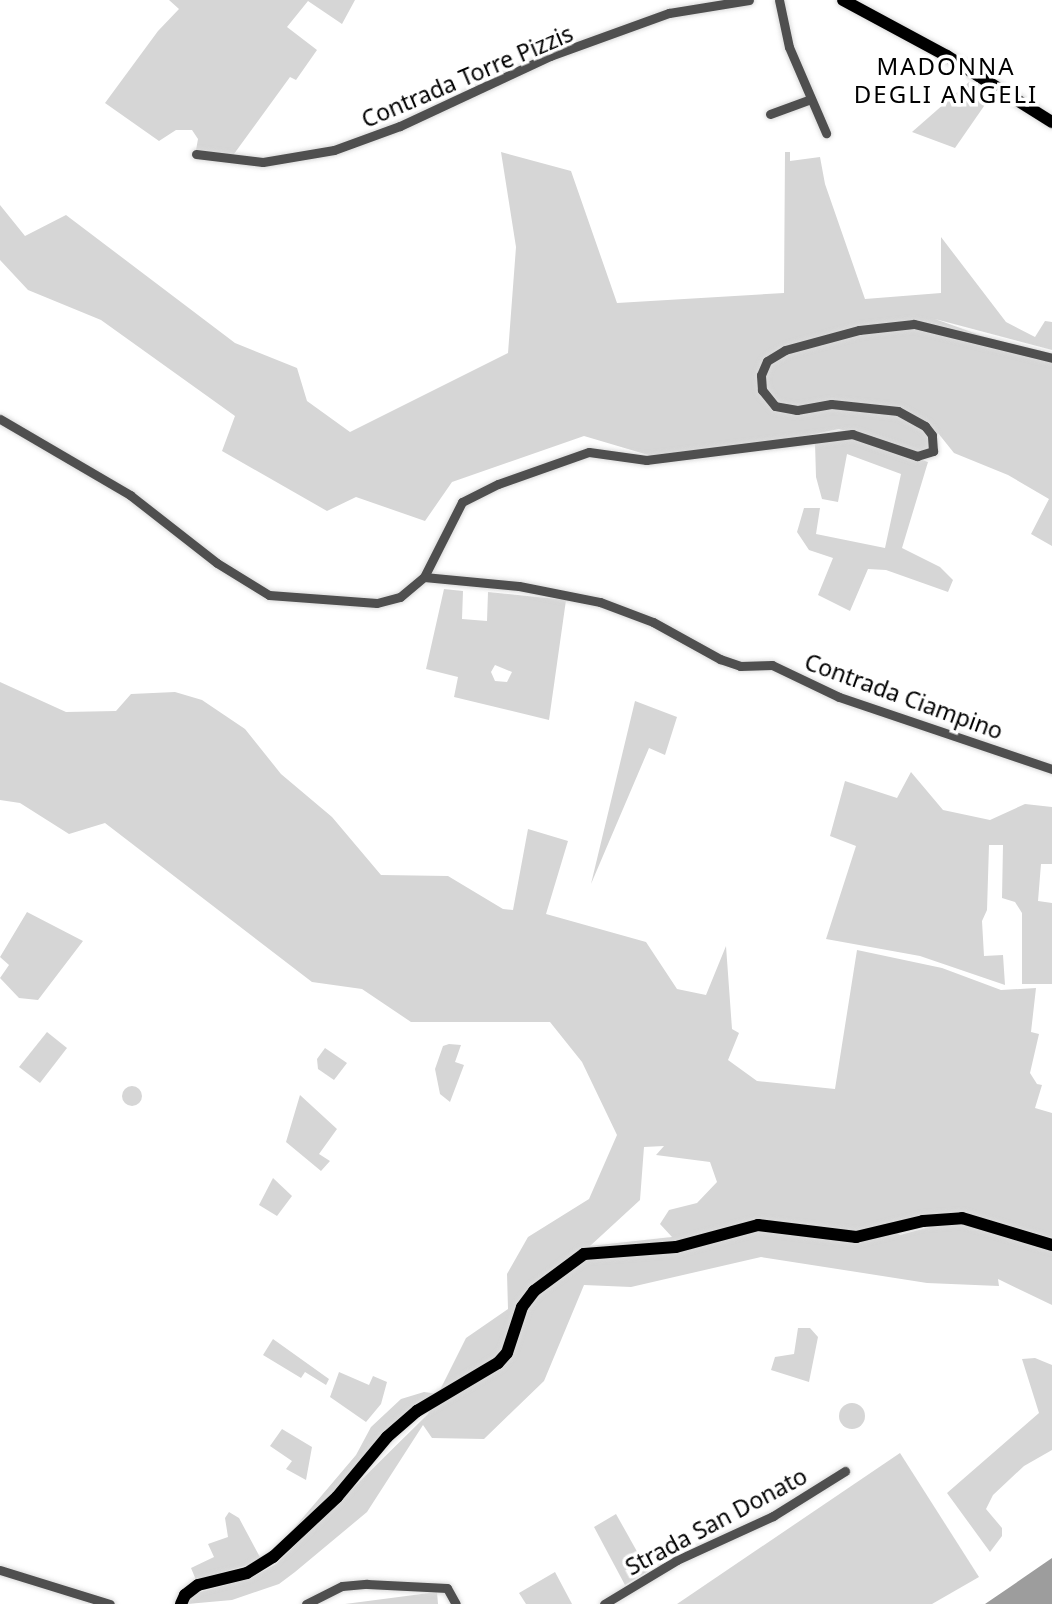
<!DOCTYPE html>
<html>
<head>
<meta charset="utf-8">
<style>
  body { margin:0 }
  #map { position:relative; width:1052px; height:1604px; overflow:hidden; background:#fff; font-family:"Noto Sans",sans-serif }
  div>[style] { position:absolute }
  [style*='--x'] { left:calc(var(--x)*1px); top:calc(var(--y)*1px); width:calc(var(--w)*1px); rotate:calc(var(--a)*1deg) }
  .green>* { inset:0; background:#d6d6d6 }
  .round { border-radius:50% }
  .water>* { inset:0; background:#9d9d9d }
  .roads { filter:drop-shadow(0 0 2px #dbdbdb) drop-shadow(0 0 2px #dbdbdb) }
  .minor>* { height:9px; margin:-4.5px; padding:0 4.5px; transform-origin:4.5px; border-radius:4.5px; background:#4f4f4f }
  .major>* { height:12px; margin:-6px; padding:0 6px; transform-origin:6px; border-radius:6px; background:#000 }
  span { translate:-50% -50%; white-space:nowrap; text-align:center; line-height:1.15; -webkit-text-stroke:7px #fff; paint-order:stroke }
  .street-label { font-size:23px; color:#000 }
  .neighbourhood-label { font-size:24px; color:#000; letter-spacing:2px }
</style>
</head>
<body>
<div id="map">
  <div class="green">
    <i style="clip-path:polygon(169px 0,355px 0,342px 24px,308px 1px,287px 27px,317px 50px,296px 80px,290px 77px,231px 158px,196px 150px,198px 139px,192px 130px,176px 130px,159px 141px,105px 103px,158px 31px,179px 9px)"></i>
    <i style="clip-path:polygon(969px 82px,991px 96px,955px 148px,912px 132px)"></i>
    <i style="clip-path:polygon(501px 152px,571px 171px,617px 303px,784px 293px,785px 152px,790px 152px,790px 161px,820px 157px,825px 184px,865px 299px,941px 293px,941px 237px,1006px 322px,1035px 337px,1045px 321px,1052px 322px,1052px 350px,935px 319px,1052px 361px,1052px 546px,1031px 534px,1049px 499px,1008px 475px,954px 453px,938px 433px,930px 450px,922px 454px,839px 429px,765px 444px,655px 457px,584px 436px,452px 482px,425px 521px,356px 497px,327px 511px,222px 451px,235px 416px,101px 320px,28px 290px,0 260px,0 205px,25px 236px,66px 215px,235px 343px,297px 368px,307px 401px,350px 432px,508px 353px,516px 247px)"></i>
    <i style="clip-path:polygon(854px 437px,928px 462px,902px 548px,940px 567px,953px 580px,948px 592px,886px 570px,868px 569px,850px 611px,818px 595px,833px 558px,809px 550px,797px 532px,804px 508px,820px 508px,816px 534px,885px 548px,901px 474px,847px 454px,838px 502px,822px 499px,816px 477px,815px 443px)"></i>
    <i style="clip-path:polygon(evenodd,444px 589px,463px 591px,462px 619px,487px 621px,488px 592px,566px 600px,549px 720px,454px 697px,458px 677px,426px 669px,444px 589px,495px 665px,512px 672px,507px 682px,495px 681px,491px 672px,495px 665px)"></i>
    <i style="clip-path:polygon(evenodd,0 682px,66px 712px,116px 711px,131px 694px,175px 692px,202px 700px,245px 729px,281px 774px,332px 817px,381px 875px,448px 876px,503px 909px,513px 910px,528px 829px,568px 841px,546px 914px,646px 942px,677px 989px,706px 995px,726px 946px,732px 1029px,739px 1033px,728px 1060px,757px 1081px,835px 1089px,857px 950px,942px 968px,1001px 990px,1036px 988px,1031px 1032px,1039px 1034px,1030px 1073px,1037px 1084px,1042px 1085px,1035px 1108px,1052px 1113px,1052px 1238px,964px 1213px,893px 1229px,900px 1235px,941px 1224px,970px 1225px,1052px 1251px,1052px 1305px,998px 1279px,999px 1286px,927px 1283px,761px 1257px,631px 1287px,584px 1285px,544px 1381px,484px 1439px,432px 1438px,423px 1425px,367px 1512px,295px 1572px,279px 1584px,232px 1600px,187px 1604px,193px 1594px,251px 1578px,276px 1564px,428px 1414px,436px 1398px,284px 1540px,356px 1455px,371px 1427px,401px 1399px,424px 1392px,438px 1394px,466px 1338px,508px 1309px,507px 1274px,528px 1237px,589px 1199px,617px 1135px,582px 1062px,550px 1022px,411px 1022px,362px 989px,312px 982px,105px 823px,69px 834px,20px 803px,0 800px,0 682px,664px 1146px,656px 1155px,710px 1162px,717px 1182px,697px 1203px,669px 1210px,660px 1224px,672px 1237px,590px 1246px,640px 1200px,644px 1147px,664px 1146px)"></i>
    <i style="clip-path:polygon(635px 701px,677px 717px,665px 755px,649px 748px,591px 884px)"></i>
    <i style="clip-path:polygon(911px 772px,943px 810px,990px 820px,1025px 804px,1052px 807px,1052px 864px,1041px 864px,1038px 901px,1052px 903px,1052px 984px,1022px 984px,1022px 913px,1015px 902px,1002px 898px,1003px 845px,989px 845px,987px 910px,982px 921px,984px 956px,1003px 955px,1005px 985px,920px 956px,826px 939px,856px 846px,830px 836px,845px 781px,897px 798px)"></i>
    <i style="clip-path:polygon(27px 912px,83px 941px,38px 1000px,19px 998px,0 978px,9px 965px,0 957px)"></i>
    <i style="clip-path:polygon(47px 1032px,67px 1048px,40px 1083px,19px 1067px)"></i>
    <i style="clip-path:polygon(449px 1044px,461px 1045px,455px 1062px,464px 1065px,450px 1102px,440px 1094px,435px 1069px,443px 1046px)"></i>
    <i style="clip-path:polygon(325px 1048px,347px 1063px,334px 1080px,318px 1069px,317px 1059px)"></i>
    <i class="round" style="left:122px;top:1086px;width:20px;height:20px"></i>
    <i style="clip-path:polygon(300px 1095px,337px 1129px,319px 1154px,330px 1161px,321px 1171px,286px 1142px)"></i>
    <i style="clip-path:polygon(273px 1178px,292px 1196px,277px 1216px,259px 1205px)"></i>
    <i style="clip-path:polygon(798px 1328px,810px 1328px,818px 1337px,809px 1382px,771px 1370px,775px 1357px,794px 1354px)"></i>
    <i style="clip-path:polygon(273px 1339px,329px 1379px,326px 1385px,305px 1372px,301px 1378px,263px 1355px)"></i>
    <i style="clip-path:polygon(1035px 1358px,1052px 1365px,1052px 1450px,1024px 1466px,993px 1495px,986px 1509px,1002px 1528px,1002px 1536px,990px 1552px,947px 1493px,1039px 1413px,1022px 1359px)"></i>
    <i style="clip-path:polygon(339px 1372px,369px 1385px,373px 1376px,387px 1382px,381px 1404px,366px 1422px,330px 1397px)"></i>
    <i class="round" style="left:839px;top:1403px;width:26px;height:26px"></i>
    <i style="clip-path:polygon(282px 1429px,312px 1447px,306px 1480px,286px 1469px,292px 1461px,270px 1446px)"></i>
    <i style="clip-path:polygon(900px 1453px,979px 1577px,932px 1604px,677px 1604px)"></i>
    <i style="clip-path:polygon(229px 1512px,239px 1518px,262px 1561px,196px 1580px,191px 1568px,214px 1557px,208px 1544px,228px 1537px,225px 1518px)"></i>
    <i style="clip-path:polygon(616px 1514px,648px 1571px,625px 1585px,594px 1527px)"></i>
    <i style="clip-path:polygon(555px 1572px,572px 1604px,526px 1604px,519px 1593px)"></i>
    <i style="clip-path:polygon(437px 1592px,438px 1604px,345px 1604px)"></i>
  </div>
  <div class="water">
    <i style="clip-path:polygon(1052px 1558px,1052px 1604px,985px 1604px,1010px 1587px)"></i>
  </div>
  <div class="roads">
    <div class="minor">
      <i style="--x:779;--y:0;--w:48;--a:78"></i>
      <i style="--x:789;--y:47;--w:94;--a:66.7"></i>
      <i style="--x:770;--y:114;--w:40;--a:-20.2"></i>
      <i style="--x:196;--y:154;--w:67;--a:6.8"></i>
      <i style="--x:263;--y:162;--w:72;--a:-9.6"></i>
      <i style="--x:334;--y:150;--w:70;--a:-20"></i>
      <i style="--x:400;--y:126;--w:166;--a:-25"></i>
      <i style="--x:550;--y:56;--w:127;--a:-19.9"></i>
      <i style="--x:669;--y:13;--w:81;--a:-9.2"></i>
      <i style="--x:0;--y:419;--w:151;--a:30.3"></i>
      <i style="--x:130;--y:495;--w:110;--a:38"></i>
      <i style="--x:217;--y:563;--w:61;--a:31.6"></i>
      <i style="--x:269;--y:595;--w:108;--a:4.2"></i>
      <i style="--x:377;--y:603;--w:24;--a:-15"></i>
      <i style="--x:400;--y:597;--w:31;--a:-40"></i>
      <i style="--x:424;--y:577;--w:84;--a:-63.1"></i>
      <i style="--x:462;--y:502;--w:40;--a:-26.6"></i>
      <i style="--x:498;--y:484;--w:96;--a:-19.4"></i>
      <i style="--x:589;--y:452;--w:58;--a:8"></i>
      <i style="--x:646;--y:460;--w:208;--a:-7.2"></i>
      <i style="--x:852;--y:434;--w:69;--a:18.7"></i>
      <i style="--x:917;--y:456;--w:17;--a:-17"></i>
      <i style="--x:933;--y:451;--w:16;--a:-94"></i>
      <i style="--x:932;--y:435;--w:11;--a:-128"></i>
      <i style="--x:925;--y:426;--w:31;--a:-151"></i>
      <i style="--x:898;--y:411;--w:67;--a:-174"></i>
      <i style="--x:831;--y:404;--w:35;--a:170"></i>
      <i style="--x:797;--y:410;--w:22;--a:-170"></i>
      <i style="--x:775;--y:406;--w:21;--a:-129"></i>
      <i style="--x:762;--y:390;--w:15;--a:-94"></i>
      <i style="--x:761;--y:375;--w:15;--a:-67"></i>
      <i style="--x:767;--y:361;--w:21;--a:-31"></i>
      <i style="--x:785;--y:350;--w:77;--a:-15.1"></i>
      <i style="--x:859;--y:330;--w:55;--a:-6.2"></i>
      <i style="--x:914;--y:324;--w:142;--a:13.8"></i>
      <i style="--x:424;--y:577;--w:95;--a:5.4"></i>
      <i style="--x:519;--y:586;--w:83;--a:11.2"></i>
      <i style="--x:600;--y:602;--w:57;--a:20.7"></i>
      <i style="--x:653;--y:622;--w:77;--a:28.9"></i>
      <i style="--x:720;--y:659;--w:21;--a:19"></i>
      <i style="--x:740;--y:666;--w:32;--a:-2"></i>
      <i style="--x:772;--y:665;--w:74;--a:25.5"></i>
      <i style="--x:839;--y:697;--w:225;--a:18.7"></i>
      <i style="--x:0;--y:1570;--w:115;--a:17.2"></i>
      <i style="--x:306;--y:1604;--w:40;--a:-26.6"></i>
      <i style="--x:342;--y:1586;--w:25;--a:-5"></i>
      <i style="--x:367;--y:1584;--w:80;--a:2.9"></i>
      <i style="--x:447;--y:1588;--w:18;--a:61"></i>
      <i style="--x:604;--y:1604;--w:85;--a:-31.1"></i>
      <i style="--x:677;--y:1560;--w:106;--a:-24.6"></i>
      <i style="--x:773;--y:1516;--w:85;--a:-32"></i>
    </div>
    <div class="major">
      <i style="--x:843;--y:0;--w:118;--a:28.3"></i>
      <i style="--x:947;--y:56;--w:124;--a:32.2"></i>
      <i style="--x:181;--y:1604;--w:10;--a:-66"></i>
      <i style="--x:185;--y:1595;--w:16;--a:-38"></i>
      <i style="--x:198;--y:1585;--w:50;--a:-13.8"></i>
      <i style="--x:247;--y:1573;--w:31;--a:-32"></i>
      <i style="--x:273;--y:1557;--w:88;--a:-43.2"></i>
      <i style="--x:337;--y:1497;--w:78;--a:-50.2"></i>
      <i style="--x:387;--y:1437;--w:40;--a:-41"></i>
      <i style="--x:417;--y:1411;--w:94;--a:-30.7"></i>
      <i style="--x:498;--y:1363;--w:13;--a:-48"></i>
      <i style="--x:507;--y:1353;--w:48;--a:-71.9"></i>
      <i style="--x:522;--y:1307;--w:20;--a:-53"></i>
      <i style="--x:534;--y:1291;--w:62;--a:-36.5"></i>
      <i style="--x:584;--y:1254;--w:92;--a:-4.4"></i>
      <i style="--x:676;--y:1247;--w:85;--a:-15"></i>
      <i style="--x:758;--y:1225;--w:99;--a:7"></i>
      <i style="--x:856;--y:1237;--w:69;--a:-13.4"></i>
      <i style="--x:923;--y:1221;--w:39;--a:-4"></i>
      <i style="--x:962;--y:1218;--w:94;--a:16.7"></i>
    </div>
  </div>
  <div class="street-label">
    <span style="left:467px;top:76px;rotate:-23deg">Contrada Torre Pizzis</span>
    <span style="left:904px;top:696px;rotate:20deg">Contrada Ciampino</span>
    <span style="left:716px;top:1521px;rotate:-28deg">Strada San Donato</span>
  </div>
  <div class="neighbourhood-label">
    <span style="left:946px;top:80px">MADONNA<br>DEGLI ANGELI</span>
  </div>
</div>
</body>
</html>
